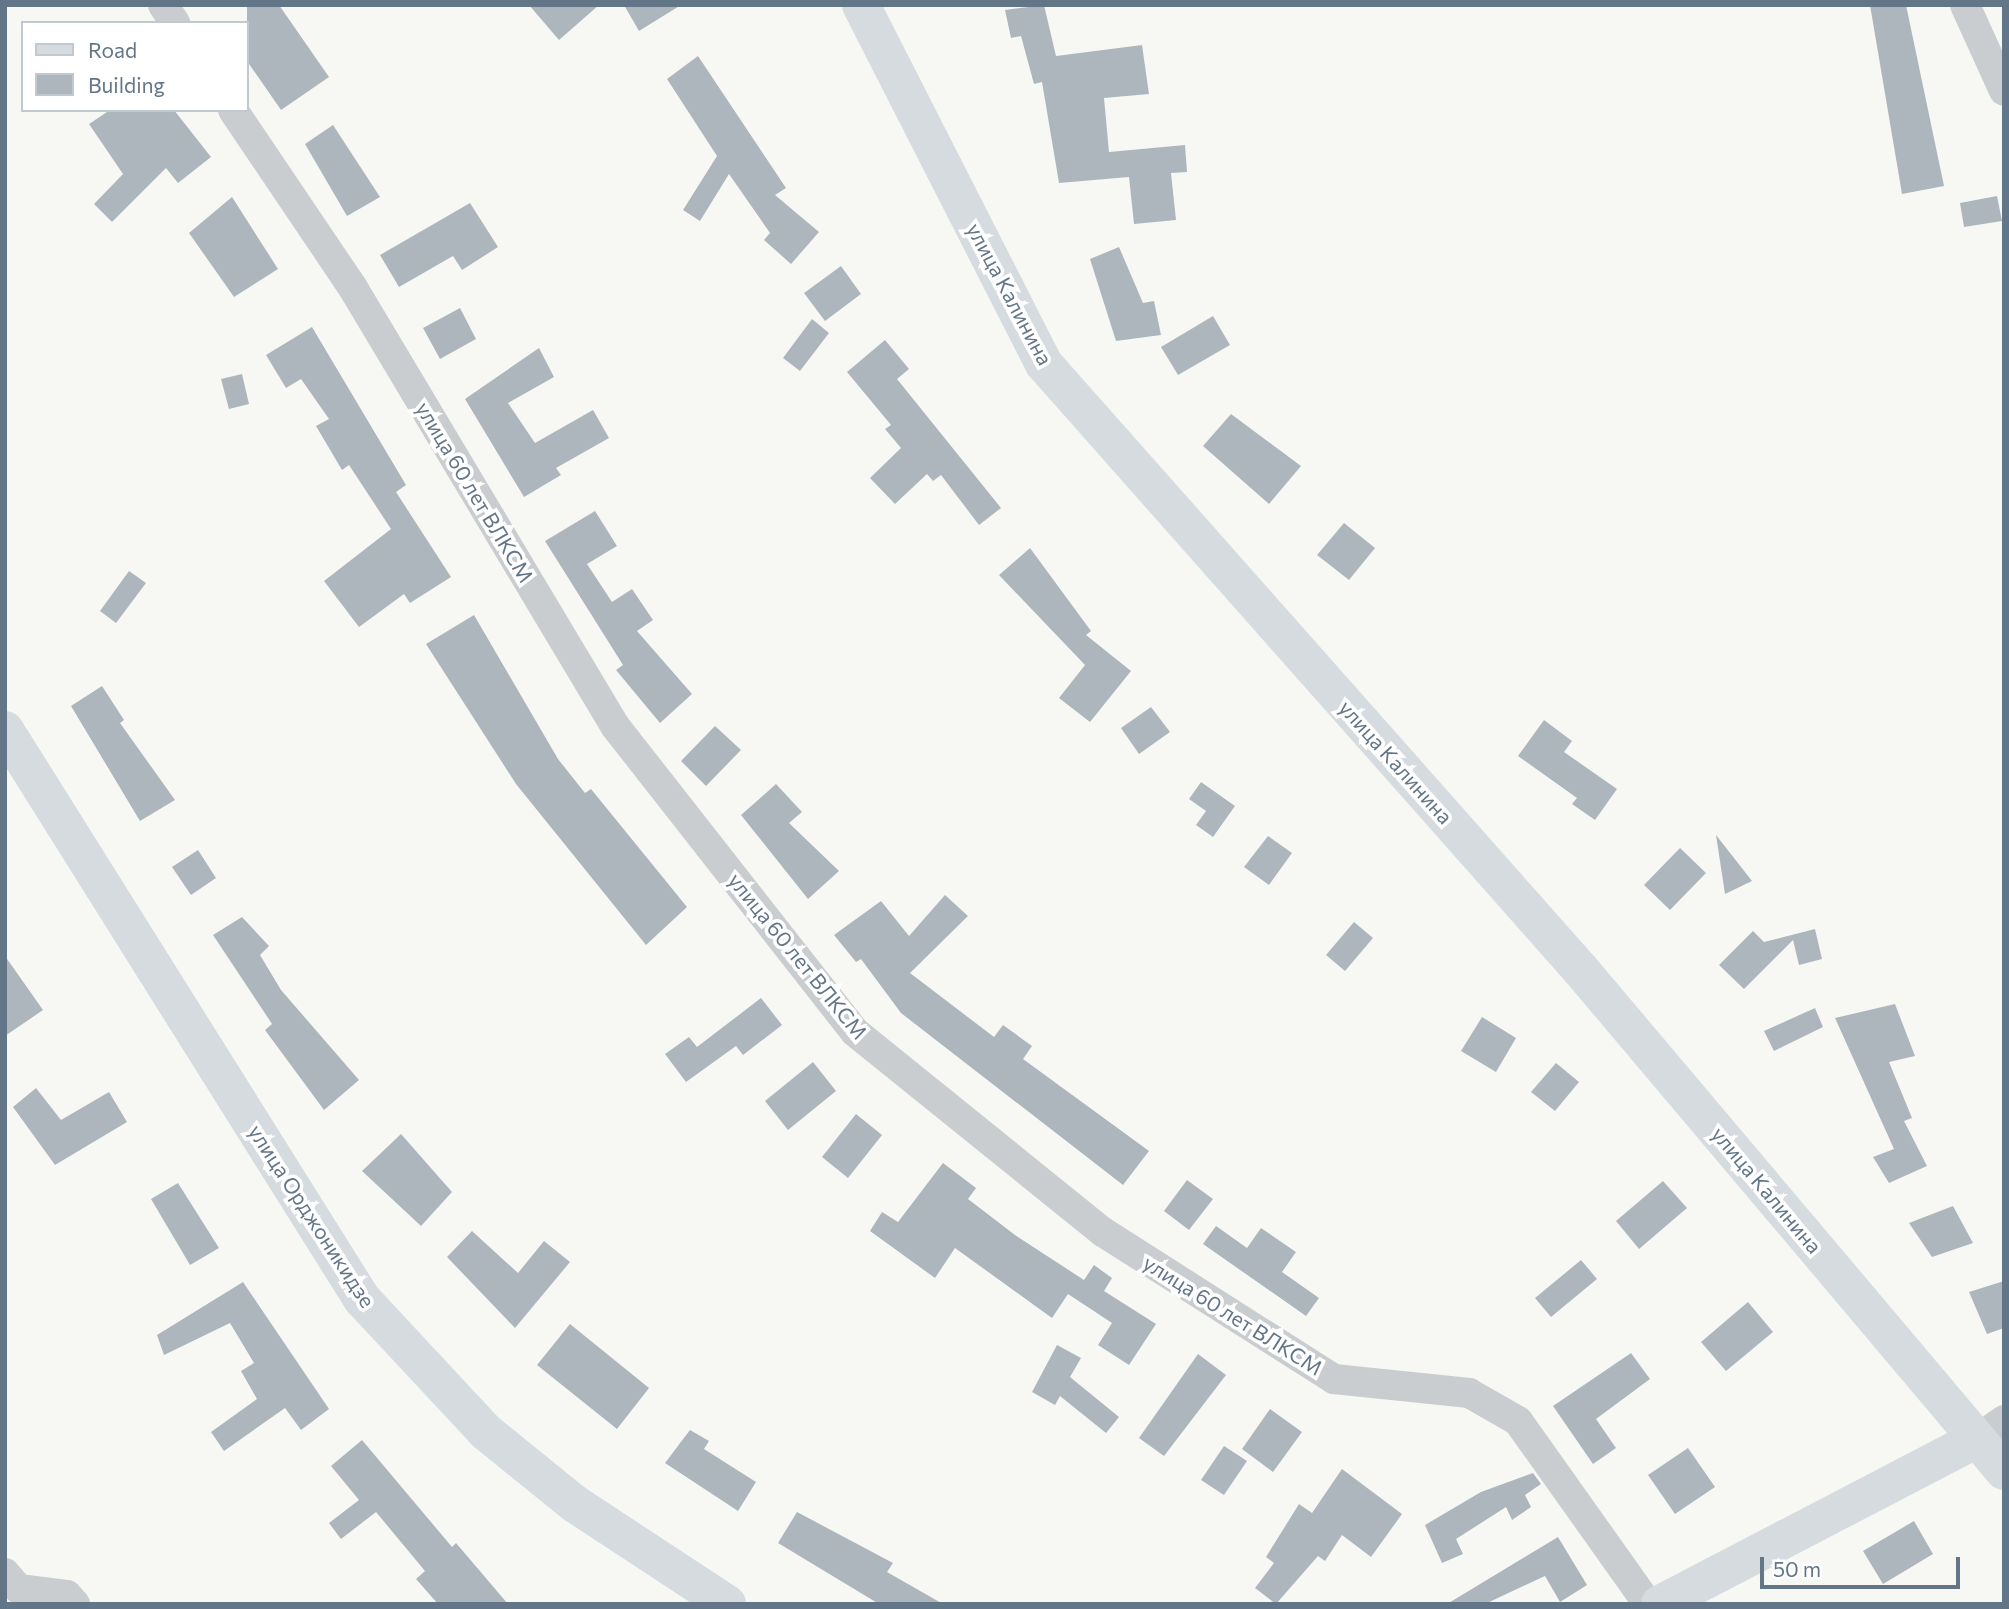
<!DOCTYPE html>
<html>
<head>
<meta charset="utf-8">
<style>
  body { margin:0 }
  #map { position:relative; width:2009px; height:1609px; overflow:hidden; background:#f7f8f4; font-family:Commissioner,sans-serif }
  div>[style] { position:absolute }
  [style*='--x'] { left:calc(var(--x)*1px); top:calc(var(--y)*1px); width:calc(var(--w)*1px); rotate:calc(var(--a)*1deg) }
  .building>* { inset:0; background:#aeb6bd }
  .street>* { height:30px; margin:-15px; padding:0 15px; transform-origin:15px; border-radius:15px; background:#cacdd0 }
  .secondary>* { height:38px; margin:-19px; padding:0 19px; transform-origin:19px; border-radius:19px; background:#d6dbe0 }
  span { translate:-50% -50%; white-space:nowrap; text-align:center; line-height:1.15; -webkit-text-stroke:7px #fff; paint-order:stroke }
  .street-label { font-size:21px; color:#637688 }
  .frame { position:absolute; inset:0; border:7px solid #637688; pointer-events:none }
  .legend { position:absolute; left:21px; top:21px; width:228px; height:91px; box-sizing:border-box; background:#fff; border:2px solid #c1c8cf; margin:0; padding:9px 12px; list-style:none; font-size:21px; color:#637688 }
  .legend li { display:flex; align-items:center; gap:14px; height:35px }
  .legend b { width:35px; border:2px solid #c1c8cf }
  .scale { position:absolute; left:1760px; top:1557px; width:200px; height:32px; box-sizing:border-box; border:4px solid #637688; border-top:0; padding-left:9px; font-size:21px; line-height:24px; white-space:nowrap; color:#637688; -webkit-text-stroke:5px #fff; paint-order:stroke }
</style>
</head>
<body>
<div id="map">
  <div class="building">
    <i style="clip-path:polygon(247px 5px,279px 5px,329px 77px,281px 110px,247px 61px)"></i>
    <i style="clip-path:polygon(529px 5px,599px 5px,559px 40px)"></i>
    <i style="clip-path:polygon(624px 5px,681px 5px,639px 31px)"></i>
    <i style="clip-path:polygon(1044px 5px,1056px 56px,1142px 45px,1149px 94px,1104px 98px,1109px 152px,1185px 145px,1187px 172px,1171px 173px,1176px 220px,1134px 224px,1129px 177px,1059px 183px,1042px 82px,1034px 84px,1021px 36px,1011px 38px,1005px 10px)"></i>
    <i style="clip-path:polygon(1870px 5px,1906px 5px,1944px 186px,1902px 194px)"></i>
    <i style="clip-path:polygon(698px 56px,786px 188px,775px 195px,819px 232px,791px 264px,764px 240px,770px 233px,729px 174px,700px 221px,683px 210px,717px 156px,667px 79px)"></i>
    <i style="clip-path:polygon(110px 110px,174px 110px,211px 157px,178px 183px,166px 168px,112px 222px,94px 204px,123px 174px,89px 124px)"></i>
    <i style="clip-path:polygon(333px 125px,380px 197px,347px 216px,305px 144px)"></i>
    <i style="clip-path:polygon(1997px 196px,2002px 221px,1964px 227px,1960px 203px)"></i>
    <i style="clip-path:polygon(232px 197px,278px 269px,234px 297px,189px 233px)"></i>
    <i style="clip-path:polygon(470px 203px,498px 247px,462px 270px,453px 256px,399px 287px,380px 255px)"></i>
    <i style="clip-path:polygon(1119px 247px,1143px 303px,1154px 301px,1161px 335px,1116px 341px,1090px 259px)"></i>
    <i style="clip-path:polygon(841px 266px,861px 294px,825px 321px,804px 293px)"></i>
    <i style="clip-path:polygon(460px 308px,476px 339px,440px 359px,423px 328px)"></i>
    <i style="clip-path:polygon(1213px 316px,1230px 345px,1178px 375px,1161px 347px)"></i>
    <i style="clip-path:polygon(812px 319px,829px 333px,800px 371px,783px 358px)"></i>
    <i style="clip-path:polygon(312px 327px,406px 485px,396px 492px,451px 577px,410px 603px,404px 594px,359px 627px,324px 581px,391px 529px,349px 465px,342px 470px,316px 426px,329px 419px,301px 379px,286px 388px,266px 355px)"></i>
    <i style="clip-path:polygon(885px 340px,909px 369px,897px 379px,1001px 508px,979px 525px,941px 475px,933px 481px,927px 474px,895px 504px,870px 478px,901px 448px,885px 429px,891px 425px,847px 372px)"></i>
    <i style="clip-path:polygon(539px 348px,554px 377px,508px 403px,535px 443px,593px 410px,609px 438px,556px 468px,561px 475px,524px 497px,465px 399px)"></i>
    <i style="clip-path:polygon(242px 374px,249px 404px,229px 409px,221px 379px)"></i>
    <i style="clip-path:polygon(1231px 414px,1301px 466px,1269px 504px,1203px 446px)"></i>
    <i style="clip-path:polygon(595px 511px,617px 546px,587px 564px,612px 602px,632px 589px,653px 620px,637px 631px,692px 694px,660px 723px,616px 670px,623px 665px,545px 541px)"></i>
    <i style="clip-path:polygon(1344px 523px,1375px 548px,1349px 580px,1317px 555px)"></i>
    <i style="clip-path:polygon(1030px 548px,1091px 631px,1086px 635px,1131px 671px,1090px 722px,1059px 698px,1085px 665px,999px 575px)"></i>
    <i style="clip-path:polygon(129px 571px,146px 583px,116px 623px,100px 611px)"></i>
    <i style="clip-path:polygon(474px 615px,558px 759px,585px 793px,591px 789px,687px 907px,646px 945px,516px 784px,426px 644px)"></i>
    <i style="clip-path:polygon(102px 686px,124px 720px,120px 723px,175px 800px,140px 821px,71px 706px)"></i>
    <i style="clip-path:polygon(1151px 707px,1170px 732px,1139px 754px,1121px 728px)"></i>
    <i style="clip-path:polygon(1544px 720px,1572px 741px,1564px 752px,1617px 789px,1595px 820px,1572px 804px,1577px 798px,1518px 756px)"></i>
    <i style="clip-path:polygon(715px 726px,741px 750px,706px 786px,681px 761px)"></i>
    <i style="clip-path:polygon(1201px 782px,1235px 806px,1213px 837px,1196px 825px,1206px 811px,1189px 799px)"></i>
    <i style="clip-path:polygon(776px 784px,802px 812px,789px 823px,839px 871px,808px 899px,741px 815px)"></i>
    <i style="clip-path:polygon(1716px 835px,1752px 881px,1725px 894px)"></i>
    <i style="clip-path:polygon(1268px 836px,1292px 853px,1269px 885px,1244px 867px)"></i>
    <i style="clip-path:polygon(1680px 848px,1706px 873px,1670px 910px,1644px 885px)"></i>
    <i style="clip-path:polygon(198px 850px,216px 878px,191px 895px,172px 867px)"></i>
    <i style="clip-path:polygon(945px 895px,968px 916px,910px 973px,994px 1037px,1003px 1025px,1032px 1046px,1023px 1059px,1149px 1151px,1123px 1185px,901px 1013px,861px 959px,856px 962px,834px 935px,881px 901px,909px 936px)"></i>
    <i style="clip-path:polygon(242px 917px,269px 946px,260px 955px,281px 990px,359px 1080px,324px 1110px,265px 1030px,272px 1024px,213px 935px)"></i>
    <i style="clip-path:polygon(1354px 922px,1373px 938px,1345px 971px,1326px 955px)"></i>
    <i style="clip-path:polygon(1815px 929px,1822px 959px,1799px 965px,1793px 940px,1744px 989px,1719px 965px,1753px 931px,1764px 942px)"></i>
    <i style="clip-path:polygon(5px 956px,43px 1010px,5px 1036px)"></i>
    <i style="clip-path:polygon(761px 998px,782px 1025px,743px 1055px,736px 1046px,686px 1082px,665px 1054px,689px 1037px,697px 1047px)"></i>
    <i style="clip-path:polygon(1895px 1004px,1915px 1056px,1889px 1062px,1912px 1118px,1904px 1121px,1927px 1166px,1889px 1183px,1873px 1157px,1894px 1149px,1835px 1018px)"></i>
    <i style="clip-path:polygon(1815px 1008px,1823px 1027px,1774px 1051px,1764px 1031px)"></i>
    <i style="clip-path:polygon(1482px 1017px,1516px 1038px,1496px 1072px,1461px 1051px)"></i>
    <i style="clip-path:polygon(813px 1062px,836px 1091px,788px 1130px,765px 1101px)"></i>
    <i style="clip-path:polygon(1556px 1063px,1579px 1082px,1555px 1111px,1531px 1092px)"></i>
    <i style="clip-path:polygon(36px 1088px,61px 1120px,109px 1092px,127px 1122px,55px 1165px,13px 1107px)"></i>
    <i style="clip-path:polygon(856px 1114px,882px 1135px,848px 1178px,822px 1157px)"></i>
    <i style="clip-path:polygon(401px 1134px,452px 1192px,421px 1226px,362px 1171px)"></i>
    <i style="clip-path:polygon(943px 1163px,976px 1188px,968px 1199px,1015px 1235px,1084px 1280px,1094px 1265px,1112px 1278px,1104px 1291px,1156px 1324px,1129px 1365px,1098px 1345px,1112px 1323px,1068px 1294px,1052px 1318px,955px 1248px,935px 1278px,870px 1231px,882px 1212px,898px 1222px)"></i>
    <i style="clip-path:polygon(1187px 1180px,1213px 1199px,1189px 1230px,1164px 1211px)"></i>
    <i style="clip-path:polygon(1663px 1181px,1687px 1208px,1639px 1249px,1616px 1221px)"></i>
    <i style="clip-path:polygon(178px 1183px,219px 1248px,190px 1265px,151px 1199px)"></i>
    <i style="clip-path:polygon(1953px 1206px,1973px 1243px,1932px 1257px,1909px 1223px)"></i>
    <i style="clip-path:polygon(1216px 1226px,1247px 1248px,1261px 1228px,1296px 1252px,1282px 1272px,1319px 1298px,1306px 1316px,1203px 1244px)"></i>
    <i style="clip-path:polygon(472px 1231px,518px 1273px,544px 1241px,570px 1262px,515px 1328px,447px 1257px)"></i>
    <i style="clip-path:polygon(1581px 1260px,1597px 1279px,1551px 1317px,1535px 1298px)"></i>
    <i style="clip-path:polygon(2004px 1281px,2004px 1328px,1987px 1334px,1969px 1292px)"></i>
    <i style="clip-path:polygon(243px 1282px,329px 1409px,301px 1430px,285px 1408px,224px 1451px,211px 1432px,257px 1399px,241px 1371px,254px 1363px,230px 1323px,164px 1355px,157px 1335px)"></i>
    <i style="clip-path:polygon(1748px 1302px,1773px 1332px,1726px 1371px,1701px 1342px)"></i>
    <i style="clip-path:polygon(570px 1324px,649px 1388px,617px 1429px,537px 1365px)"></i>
    <i style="clip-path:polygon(1057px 1345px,1081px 1358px,1070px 1377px,1119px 1417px,1106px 1433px,1060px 1396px,1055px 1405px,1032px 1392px)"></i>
    <i style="clip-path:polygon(1631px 1353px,1650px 1379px,1596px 1419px,1616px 1448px,1593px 1464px,1553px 1406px)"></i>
    <i style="clip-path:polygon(1198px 1354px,1226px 1375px,1164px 1456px,1139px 1438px)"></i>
    <i style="clip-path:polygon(1270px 1409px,1302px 1432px,1273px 1472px,1242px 1449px)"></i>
    <i style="clip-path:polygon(690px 1430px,709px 1441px,704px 1449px,756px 1482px,738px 1511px,665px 1463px)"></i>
    <i style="clip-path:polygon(362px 1440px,452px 1547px,456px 1543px,508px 1604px,438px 1604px,416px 1579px,425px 1571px,376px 1512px,341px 1539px,329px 1523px,359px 1500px,331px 1466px)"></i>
    <i style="clip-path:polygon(1224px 1446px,1247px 1461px,1224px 1495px,1201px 1480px)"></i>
    <i style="clip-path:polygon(1688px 1448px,1715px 1487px,1675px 1514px,1648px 1475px)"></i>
    <i style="clip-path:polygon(1342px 1469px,1402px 1514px,1371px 1557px,1342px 1535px,1325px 1561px,1318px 1556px,1276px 1604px,1255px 1588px,1274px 1563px,1266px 1557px,1299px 1504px,1312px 1513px)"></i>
    <i style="clip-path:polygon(1533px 1473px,1541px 1484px,1525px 1495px,1531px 1507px,1512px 1520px,1506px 1507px,1456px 1539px,1463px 1554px,1442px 1563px,1425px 1525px,1481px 1492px)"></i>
    <i style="clip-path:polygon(797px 1512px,893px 1563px,887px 1572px,943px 1604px,879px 1604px,778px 1543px)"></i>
    <i style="clip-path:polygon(1914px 1521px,1933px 1554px,1883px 1584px,1863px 1551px)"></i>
    <i style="clip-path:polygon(1558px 1537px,1587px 1585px,1560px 1602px,1545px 1576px,1485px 1604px,1447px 1604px)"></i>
  </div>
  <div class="street">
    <i style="--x:163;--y:5;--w:22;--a:56"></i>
    <i style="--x:1965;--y:5;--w:94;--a:65.6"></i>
    <i style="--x:233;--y:110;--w:215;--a:56"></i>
    <i style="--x:353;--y:288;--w:510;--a:59.11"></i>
    <i style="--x:615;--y:726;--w:389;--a:51.9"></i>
    <i style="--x:855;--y:1032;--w:319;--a:38.9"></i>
    <i style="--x:1103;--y:1232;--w:274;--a:32.5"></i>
    <i style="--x:1334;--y:1379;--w:136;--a:5.9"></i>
    <i style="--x:1469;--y:1393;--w:56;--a:29.7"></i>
    <i style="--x:1518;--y:1421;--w:224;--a:54.6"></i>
    <i style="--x:1977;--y:1439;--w:33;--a:-35"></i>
    <i style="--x:5;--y:1573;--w:21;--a:49"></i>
    <i style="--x:19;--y:1589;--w:48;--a:7.1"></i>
    <i style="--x:67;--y:1595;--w:12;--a:48"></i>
  </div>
  <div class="secondary">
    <i style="--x:861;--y:5;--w:403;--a:63"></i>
    <i style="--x:1044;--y:364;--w:808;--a:48.46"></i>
    <i style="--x:1580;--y:969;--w:657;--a:49.81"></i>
    <i style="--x:5;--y:730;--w:672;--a:57.9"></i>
    <i style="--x:362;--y:1299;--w:182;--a:47"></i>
    <i style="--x:486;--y:1432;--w:114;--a:39"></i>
    <i style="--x:575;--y:1504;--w:182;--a:33.3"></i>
    <i style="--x:1660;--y:1604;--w:357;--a:-27.5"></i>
  </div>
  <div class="street-label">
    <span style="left:1010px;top:294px;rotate:62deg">улица Калинина</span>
    <span style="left:475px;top:492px;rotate:59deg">улица 60 лет ВЛКСМ</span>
    <span style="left:1396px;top:762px;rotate:48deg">улица Калинина</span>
    <span style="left:798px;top:956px;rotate:51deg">улица 60 лет ВЛКСМ</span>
    <span style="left:1767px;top:1190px;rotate:50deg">улица Калинина</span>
    <span style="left:312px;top:1216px;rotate:57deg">улица Орджоникидзе</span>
    <span style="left:1233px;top:1315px;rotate:32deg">улица 60 лет ВЛКСМ</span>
  </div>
  <div class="frame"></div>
  <ul class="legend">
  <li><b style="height:9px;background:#d6dbe0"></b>Road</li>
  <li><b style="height:19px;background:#aeb6bd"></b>Building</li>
  </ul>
  <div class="scale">50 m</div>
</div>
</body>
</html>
